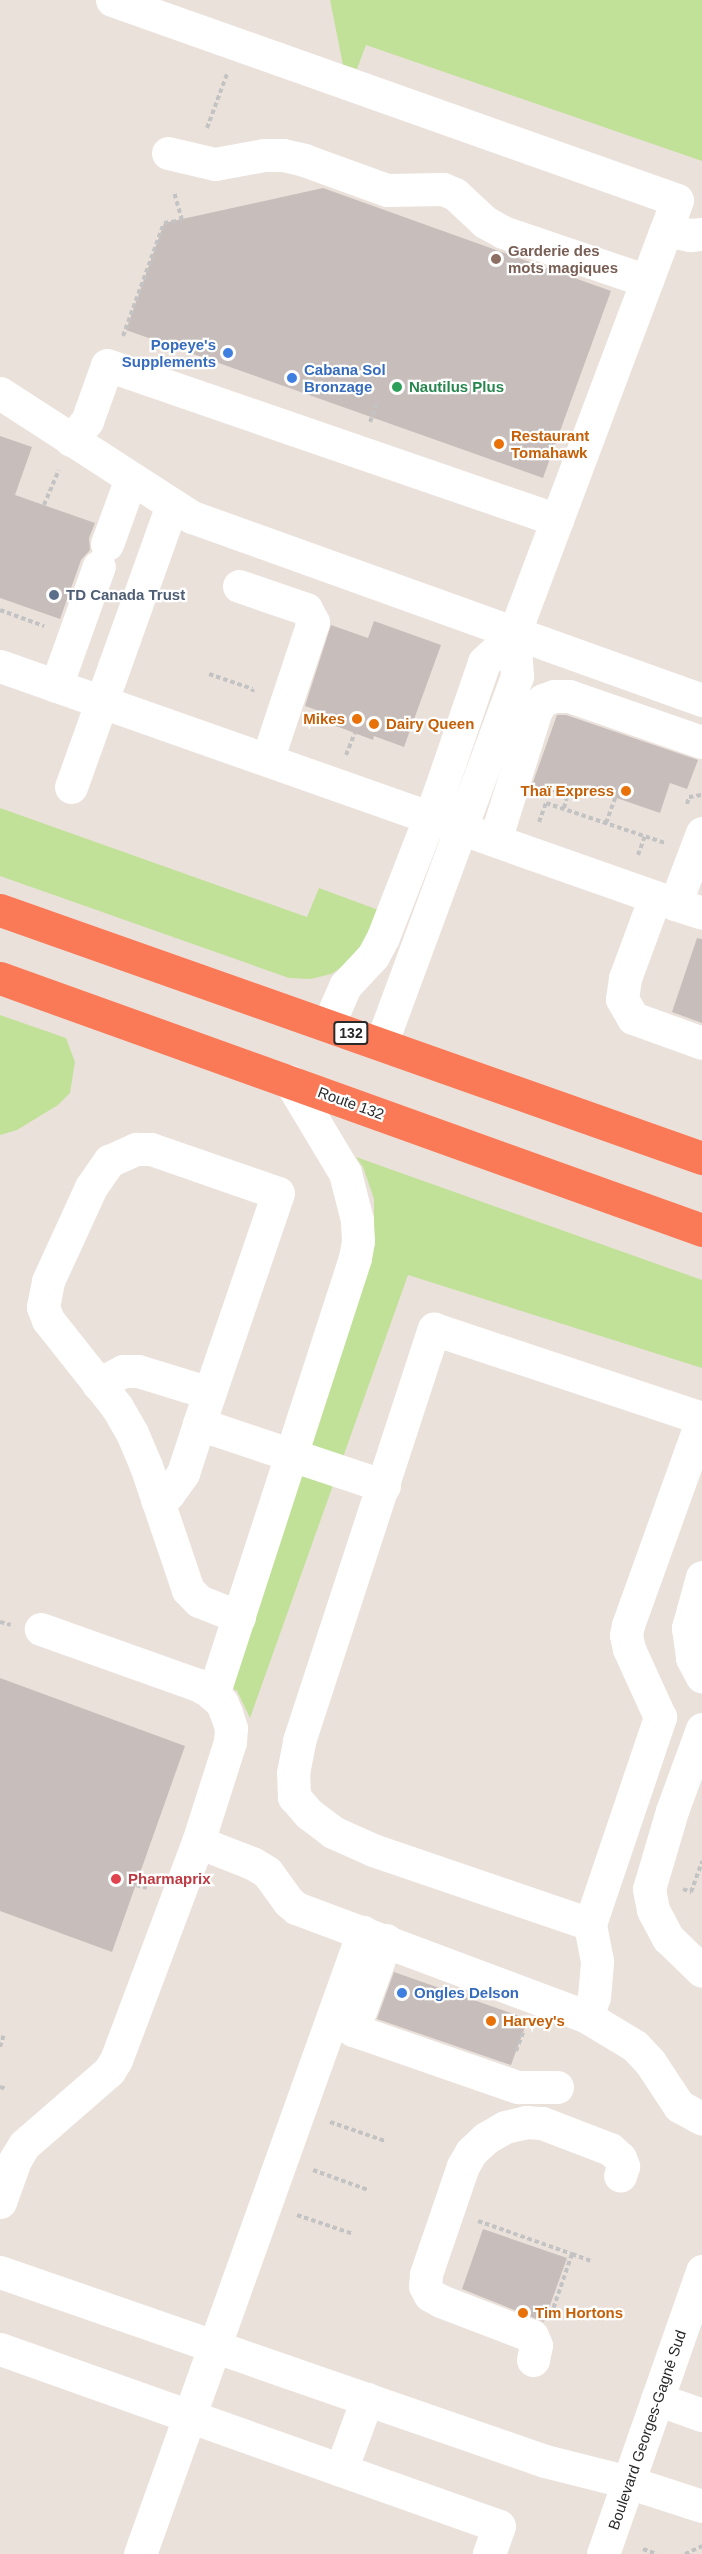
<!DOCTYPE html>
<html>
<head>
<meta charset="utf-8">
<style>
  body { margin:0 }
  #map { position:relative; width:702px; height:2554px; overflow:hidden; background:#ebe1db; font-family:Arial,sans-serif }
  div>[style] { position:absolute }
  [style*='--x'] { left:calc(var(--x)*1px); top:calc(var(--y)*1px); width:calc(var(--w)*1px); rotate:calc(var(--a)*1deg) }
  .green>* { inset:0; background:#c1e199 }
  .building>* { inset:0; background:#c7bebb }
  .path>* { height:4px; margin-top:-2px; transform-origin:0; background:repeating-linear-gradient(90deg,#c3c3c3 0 4.5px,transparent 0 7.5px) }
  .minor>* { height:33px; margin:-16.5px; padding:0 16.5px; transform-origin:16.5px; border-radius:16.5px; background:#fff }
  .highway>* { height:33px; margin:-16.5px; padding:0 16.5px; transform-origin:16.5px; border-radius:16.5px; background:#fa7a58 }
  .dots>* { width:16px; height:16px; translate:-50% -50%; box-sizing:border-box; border:3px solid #fff; border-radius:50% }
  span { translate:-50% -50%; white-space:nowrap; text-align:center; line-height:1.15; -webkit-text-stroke:4.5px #fff; paint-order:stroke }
  .shield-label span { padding:2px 4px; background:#fff; border:2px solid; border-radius:4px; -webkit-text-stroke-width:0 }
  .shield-label { font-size:14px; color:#292929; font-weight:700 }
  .education-label { font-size:15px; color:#785e54; font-weight:700 }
  .left { translate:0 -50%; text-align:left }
  .shop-label { font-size:15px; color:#366cbe; font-weight:700 }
  .right { translate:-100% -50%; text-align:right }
  .leisure-label { font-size:15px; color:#27864d; font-weight:700 }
  .food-label { font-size:15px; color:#c56008; font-weight:700 }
  .service-label { font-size:15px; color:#4e5e75; font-weight:700 }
  .street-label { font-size:15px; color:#292929 }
  .health-label { font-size:15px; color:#be3a42; font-weight:700 }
</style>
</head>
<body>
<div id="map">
  <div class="green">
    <i style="clip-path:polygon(330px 0,702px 0,702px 161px,366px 45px,357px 69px,343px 65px)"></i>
    <i style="clip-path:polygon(0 808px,307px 917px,319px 888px,381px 911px,375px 927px,348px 963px,331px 974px,311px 979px,289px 978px,0 876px)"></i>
    <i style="clip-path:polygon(0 1015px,66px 1038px,75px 1062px,70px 1093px,58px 1105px,17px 1130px,0 1135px)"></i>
    <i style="clip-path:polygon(356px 1157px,702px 1280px,702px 1368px,408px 1275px,250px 1718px,237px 1691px,227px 1685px,374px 1231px,374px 1199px,363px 1167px)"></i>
  </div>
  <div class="building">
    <i style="clip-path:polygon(323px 188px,611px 291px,543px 478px,126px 330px,164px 223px)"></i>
    <i style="clip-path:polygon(0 436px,32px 447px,15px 495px,95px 523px,89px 538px,90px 550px,81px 560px,60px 619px,0 598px)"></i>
    <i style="clip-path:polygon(374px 621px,441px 645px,404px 747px,374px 736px,373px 740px,336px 726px,339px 718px,305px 706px,331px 625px,368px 638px)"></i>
    <i style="clip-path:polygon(557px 715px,566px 715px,698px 760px,687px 789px,670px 783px,660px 813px,579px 785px,574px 799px,532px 785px)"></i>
    <i style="clip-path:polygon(697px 938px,702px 939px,702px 1023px,672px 1012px)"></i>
    <i style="clip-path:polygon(0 1678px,185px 1746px,112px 1952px,0 1911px)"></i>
    <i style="clip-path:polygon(394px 1972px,528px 2019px,511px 2065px,377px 2019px)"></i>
    <i style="clip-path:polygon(483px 2229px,567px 2258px,544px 2322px,462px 2289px)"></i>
  </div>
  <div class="path">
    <i style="--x:207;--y:128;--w:58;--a:-69.7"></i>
    <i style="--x:123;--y:336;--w:120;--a:-70.1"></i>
    <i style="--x:164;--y:223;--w:18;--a:-9"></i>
    <i style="--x:182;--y:220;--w:29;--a:-106"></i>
    <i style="--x:370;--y:422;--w:23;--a:-70"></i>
    <i style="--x:44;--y:505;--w:38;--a:-67"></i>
    <i style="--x:0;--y:610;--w:47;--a:20"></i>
    <i style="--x:209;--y:674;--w:46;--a:18.8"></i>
    <i style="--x:253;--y:689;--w:3;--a:108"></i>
    <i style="--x:346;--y:755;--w:24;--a:-68"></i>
    <i style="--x:687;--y:804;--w:7;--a:-74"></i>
    <i style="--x:689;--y:797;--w:13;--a:-9"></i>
    <i style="--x:564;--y:808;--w:11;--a:-75"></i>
    <i style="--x:539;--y:822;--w:20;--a:-70"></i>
    <i style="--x:546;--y:803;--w:126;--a:18.6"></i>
    <i style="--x:606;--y:823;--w:27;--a:-70"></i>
    <i style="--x:638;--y:855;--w:20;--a:-70"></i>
    <i style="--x:0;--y:1622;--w:11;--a:15"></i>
    <i style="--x:136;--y:1885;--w:11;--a:15"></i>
    <i style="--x:683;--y:1889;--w:9;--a:21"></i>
    <i style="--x:691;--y:1892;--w:33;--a:-70"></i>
    <i style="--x:0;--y:2047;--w:14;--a:-73"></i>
    <i style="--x:516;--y:2051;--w:22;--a:-69"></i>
    <i style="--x:0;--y:2087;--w:7;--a:16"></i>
    <i style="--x:330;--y:2122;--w:58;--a:19.1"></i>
    <i style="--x:313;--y:2170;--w:59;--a:20"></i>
    <i style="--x:297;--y:2215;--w:59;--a:18.7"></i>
    <i style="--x:478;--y:2221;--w:100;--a:19.3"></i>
    <i style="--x:572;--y:2254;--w:61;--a:109"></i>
    <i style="--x:572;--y:2254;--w:20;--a:20"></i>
    <i style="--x:643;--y:2549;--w:15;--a:20"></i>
    <i style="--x:685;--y:2554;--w:19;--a:-25"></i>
  </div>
  <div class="minor">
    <i style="--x:112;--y:0;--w:599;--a:19.49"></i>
    <i style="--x:677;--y:200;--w:32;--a:110"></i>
    <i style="--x:168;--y:153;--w:48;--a:13.2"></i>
    <i style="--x:215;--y:164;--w:50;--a:-10.4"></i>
    <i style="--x:264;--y:155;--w:19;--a:0"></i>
    <i style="--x:283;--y:155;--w:22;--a:13"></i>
    <i style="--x:304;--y:160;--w:88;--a:19.9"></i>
    <i style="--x:387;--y:190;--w:56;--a:-1"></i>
    <i style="--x:443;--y:189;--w:13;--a:23"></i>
    <i style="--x:455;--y:194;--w:41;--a:43"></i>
    <i style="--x:485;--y:222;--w:21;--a:29"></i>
    <i style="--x:503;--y:232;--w:152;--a:18.8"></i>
    <i style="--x:0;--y:393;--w:229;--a:32.9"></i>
    <i style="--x:192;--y:517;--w:542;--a:19.74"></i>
    <i style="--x:71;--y:440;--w:25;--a:-50"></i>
    <i style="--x:87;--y:421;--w:59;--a:-70.3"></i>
    <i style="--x:107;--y:365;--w:476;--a:19"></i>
    <i style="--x:107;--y:544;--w:70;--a:-70"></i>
    <i style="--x:239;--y:586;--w:71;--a:18.9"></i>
    <i style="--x:306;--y:609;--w:15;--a:62"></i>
    <i style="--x:313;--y:622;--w:145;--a:108.4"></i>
    <i style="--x:0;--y:666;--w:716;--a:19.42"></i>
    <i style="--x:675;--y:904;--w:76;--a:-69.2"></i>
    <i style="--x:56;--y:686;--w:127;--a:-70.3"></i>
    <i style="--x:71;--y:787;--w:300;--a:-70.3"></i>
    <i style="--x:495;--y:840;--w:136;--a:-72.5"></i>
    <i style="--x:536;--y:710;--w:12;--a:-55"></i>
    <i style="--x:543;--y:700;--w:12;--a:-20"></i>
    <i style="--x:554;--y:696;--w:15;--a:0"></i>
    <i style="--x:569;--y:696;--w:141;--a:19.1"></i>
    <i style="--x:655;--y:897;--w:86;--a:110.3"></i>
    <i style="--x:625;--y:978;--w:21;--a:98"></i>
    <i style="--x:622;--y:999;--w:22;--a:60"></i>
    <i style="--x:633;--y:1018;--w:73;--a:19.9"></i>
    <i style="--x:675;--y:904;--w:28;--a:18"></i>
    <i style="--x:328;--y:1025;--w:43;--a:-66.4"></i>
    <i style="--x:345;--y:986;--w:41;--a:-47"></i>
    <i style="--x:373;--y:956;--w:21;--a:-62"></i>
    <i style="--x:383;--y:937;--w:155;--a:-68.7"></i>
    <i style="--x:439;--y:793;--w:139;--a:-71"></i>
    <i style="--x:484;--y:662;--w:41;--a:-43"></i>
    <i style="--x:381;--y:1044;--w:392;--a:-69.7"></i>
    <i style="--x:517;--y:676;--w:42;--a:-94.1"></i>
    <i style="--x:514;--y:634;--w:432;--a:-69.4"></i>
    <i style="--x:666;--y:230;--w:25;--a:12"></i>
    <i style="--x:690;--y:235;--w:12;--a:-5"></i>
    <i style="--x:98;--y:1384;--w:28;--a:-27"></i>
    <i style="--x:123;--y:1371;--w:15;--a:0"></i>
    <i style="--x:138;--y:1371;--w:75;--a:17"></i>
    <i style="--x:157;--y:1500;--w:13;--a:-29"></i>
    <i style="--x:168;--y:1494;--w:26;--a:-54"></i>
    <i style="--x:183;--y:1473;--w:52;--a:-71.9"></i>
    <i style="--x:702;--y:1577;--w:53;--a:105.4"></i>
    <i style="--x:688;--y:1628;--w:30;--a:82"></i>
    <i style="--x:692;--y:1658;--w:21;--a:62"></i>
    <i style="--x:239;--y:1617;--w:43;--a:-158.2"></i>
    <i style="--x:199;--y:1601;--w:16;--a:-135"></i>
    <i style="--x:188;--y:1590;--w:131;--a:-108.7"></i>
    <i style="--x:146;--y:1466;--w:36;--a:-113"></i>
    <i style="--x:132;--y:1433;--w:30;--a:-120"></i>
    <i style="--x:117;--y:1407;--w:111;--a:-128.4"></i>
    <i style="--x:48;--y:1320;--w:14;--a:-111"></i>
    <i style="--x:43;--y:1307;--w:26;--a:-79"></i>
    <i style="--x:48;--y:1281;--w:103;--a:-65.4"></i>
    <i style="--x:91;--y:1187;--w:32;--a:-55"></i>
    <i style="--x:109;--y:1161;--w:30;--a:-24"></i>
    <i style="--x:136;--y:1149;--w:15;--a:0"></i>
    <i style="--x:151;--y:1149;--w:134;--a:19.1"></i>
    <i style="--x:278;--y:1193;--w:244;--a:108.9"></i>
    <i style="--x:199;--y:1424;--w:195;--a:18.5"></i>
    <i style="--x:213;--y:1695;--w:459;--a:-72"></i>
    <i style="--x:355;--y:1258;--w:17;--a:-80"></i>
    <i style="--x:358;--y:1241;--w:21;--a:-93"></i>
    <i style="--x:357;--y:1220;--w:49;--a:-104.3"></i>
    <i style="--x:345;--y:1173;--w:107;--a:-120.9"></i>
    <i style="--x:702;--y:1729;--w:87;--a:110.1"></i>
    <i style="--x:672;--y:1811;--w:81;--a:106.4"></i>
    <i style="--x:649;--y:1889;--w:21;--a:79"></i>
    <i style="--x:653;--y:1910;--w:32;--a:62"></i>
    <i style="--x:668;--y:1938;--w:47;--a:44.1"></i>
    <i style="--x:198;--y:1842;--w:58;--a:21.3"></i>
    <i style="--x:252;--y:1863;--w:17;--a:31"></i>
    <i style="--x:267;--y:1872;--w:36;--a:54"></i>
    <i style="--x:288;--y:1901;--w:11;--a:41"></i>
    <i style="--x:296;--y:1908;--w:311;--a:20.5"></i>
    <i style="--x:587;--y:2017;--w:56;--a:31.1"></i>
    <i style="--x:635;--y:2046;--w:22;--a:47"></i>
    <i style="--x:650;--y:2062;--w:53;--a:56.6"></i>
    <i style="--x:679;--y:2106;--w:26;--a:29"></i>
    <i style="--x:590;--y:1924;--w:219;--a:-71.3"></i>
    <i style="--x:660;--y:1717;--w:75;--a:-114.5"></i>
    <i style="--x:629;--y:1649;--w:14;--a:-102"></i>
    <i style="--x:626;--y:1635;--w:10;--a:-79"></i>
    <i style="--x:628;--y:1625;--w:218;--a:-70.2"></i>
    <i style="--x:386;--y:1940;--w:96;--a:110.1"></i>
    <i style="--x:353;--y:2030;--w:175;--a:19.1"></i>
    <i style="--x:518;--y:2087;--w:39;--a:0"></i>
    <i style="--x:587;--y:2017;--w:21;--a:-71"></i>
    <i style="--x:594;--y:1997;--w:36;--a:-85"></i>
    <i style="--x:597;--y:1961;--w:38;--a:-101"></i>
    <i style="--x:590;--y:1924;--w:229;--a:-161.2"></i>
    <i style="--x:373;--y:1850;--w:44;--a:-155.8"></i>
    <i style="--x:333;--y:1832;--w:30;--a:-143"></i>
    <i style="--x:309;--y:1814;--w:23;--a:-131"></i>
    <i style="--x:294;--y:1797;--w:24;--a:-92"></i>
    <i style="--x:293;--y:1773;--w:33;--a:-79"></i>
    <i style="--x:299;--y:1741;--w:434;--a:-71.9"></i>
    <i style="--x:434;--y:1329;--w:282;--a:18.4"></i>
    <i style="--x:0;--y:2202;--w:45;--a:-70.3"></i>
    <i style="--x:15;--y:2160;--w:17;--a:-59"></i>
    <i style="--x:24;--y:2145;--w:113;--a:-41"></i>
    <i style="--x:109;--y:2071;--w:13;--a:-58"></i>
    <i style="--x:116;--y:2060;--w:233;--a:-69.4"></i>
    <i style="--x:198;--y:1842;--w:105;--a:-72.3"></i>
    <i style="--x:230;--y:1742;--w:14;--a:-86"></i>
    <i style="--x:231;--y:1728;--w:16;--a:-108"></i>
    <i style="--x:226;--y:1713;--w:11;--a:-112"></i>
    <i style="--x:222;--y:1703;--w:18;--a:-137"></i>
    <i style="--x:209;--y:1691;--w:13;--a:-151"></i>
    <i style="--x:198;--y:1685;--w:167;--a:-160.4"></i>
    <i style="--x:0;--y:2272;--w:577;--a:19.13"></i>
    <i style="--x:545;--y:2461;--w:86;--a:14.2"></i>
    <i style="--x:628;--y:2482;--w:78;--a:18"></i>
    <i style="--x:0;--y:2349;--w:529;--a:19.53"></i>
    <i style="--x:499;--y:2526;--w:30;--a:110"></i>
    <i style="--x:533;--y:2360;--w:15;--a:-79"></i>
    <i style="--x:536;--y:2345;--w:10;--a:-114"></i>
    <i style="--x:532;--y:2336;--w:97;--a:-159"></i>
    <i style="--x:441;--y:2301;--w:13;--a:-151"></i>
    <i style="--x:430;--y:2295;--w:10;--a:-119"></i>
    <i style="--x:425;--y:2286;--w:12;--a:-85"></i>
    <i style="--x:426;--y:2274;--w:114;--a:-71.1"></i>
    <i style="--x:463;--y:2166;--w:16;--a:-60"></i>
    <i style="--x:471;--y:2152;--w:21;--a:-43"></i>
    <i style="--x:486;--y:2138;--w:22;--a:-30"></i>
    <i style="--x:505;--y:2127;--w:22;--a:-13"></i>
    <i style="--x:526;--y:2122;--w:16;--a:4"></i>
    <i style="--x:542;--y:2123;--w:73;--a:20.9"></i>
    <i style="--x:610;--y:2149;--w:13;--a:42"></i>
    <i style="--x:620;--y:2158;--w:9;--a:69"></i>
    <i style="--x:623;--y:2166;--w:10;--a:107"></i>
    <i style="--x:657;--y:2399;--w:48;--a:19.6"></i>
    <i style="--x:341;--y:2470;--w:76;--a:-69.9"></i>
    <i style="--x:140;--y:2554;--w:661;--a:-70.28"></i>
    <i style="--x:603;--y:2554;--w:300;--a:-70.7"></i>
  </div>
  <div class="highway">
    <i style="--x:0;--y:910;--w:745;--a:19.46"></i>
    <i style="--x:0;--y:978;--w:746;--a:19.75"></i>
  </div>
  <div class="dots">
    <i style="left:496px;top:259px;background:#8d6e63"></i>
    <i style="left:228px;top:353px;background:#3f7fe0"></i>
    <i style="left:292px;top:378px;background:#3f7fe0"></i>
    <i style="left:397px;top:387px;background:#2e9e5b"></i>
    <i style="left:499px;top:444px;background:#e8710a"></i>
    <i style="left:54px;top:595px;background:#5c6f8a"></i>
    <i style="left:357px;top:719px;background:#e8710a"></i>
    <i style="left:374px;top:724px;background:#e8710a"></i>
    <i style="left:626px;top:791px;background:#e8710a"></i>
    <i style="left:116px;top:1879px;background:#e0444e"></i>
    <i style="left:402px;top:1993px;background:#3f7fe0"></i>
    <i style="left:491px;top:2021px;background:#e8710a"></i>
    <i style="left:523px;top:2313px;background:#e8710a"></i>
  </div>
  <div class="shield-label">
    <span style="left:351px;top:1033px">132</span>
  </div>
  <div class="education-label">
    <span class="left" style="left:508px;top:259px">Garderie des<br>mots magiques</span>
  </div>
  <div class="shop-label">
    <span class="right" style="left:216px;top:353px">Popeye's<br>Supplements</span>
    <span class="left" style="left:304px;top:378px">Cabana Sol<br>Bronzage</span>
    <span class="left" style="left:414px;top:1993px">Ongles Delson</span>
  </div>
  <div class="leisure-label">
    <span class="left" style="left:409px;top:387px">Nautilus Plus</span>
  </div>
  <div class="food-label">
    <span class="left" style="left:511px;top:444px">Restaurant<br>Tomahawk</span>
    <span class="right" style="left:345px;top:719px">Mikes</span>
    <span class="left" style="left:386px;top:724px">Dairy Queen</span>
    <span class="right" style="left:614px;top:791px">Thaï Express</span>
    <span class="left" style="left:503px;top:2021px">Harvey's</span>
    <span class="left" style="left:535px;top:2313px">Tim Hortons</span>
  </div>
  <div class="service-label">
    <span class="left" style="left:66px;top:595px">TD Canada Trust</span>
  </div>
  <div class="street-label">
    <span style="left:351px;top:1103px;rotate:20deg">Route 132</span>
    <span style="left:647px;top:2430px;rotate:-71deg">Boulevard Georges-Gagné Sud</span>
  </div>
  <div class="health-label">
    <span class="left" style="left:128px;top:1879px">Pharmaprix</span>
  </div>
</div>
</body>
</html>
